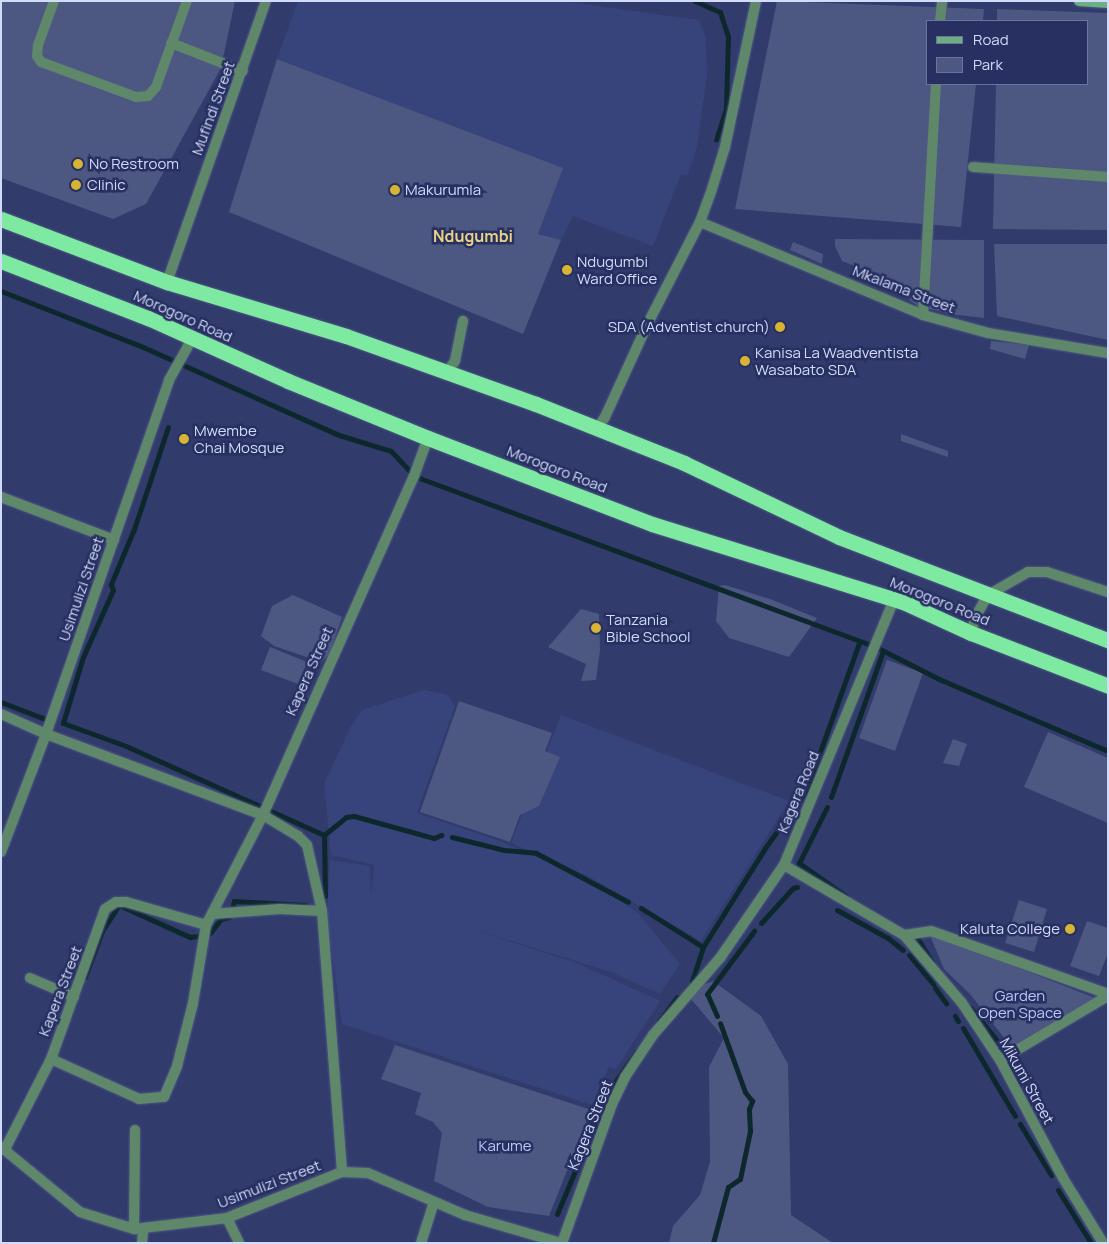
<!DOCTYPE html>
<html>
<head>
<meta charset="utf-8">
<style>
  body { margin:0 }
  #map { position:relative; width:1109px; height:1244px; overflow:hidden; background:#313b6c; font-family:Manrope,sans-serif }
  div>[style] { position:absolute }
  [style*='--x'] { left:calc(var(--x)*1px); top:calc(var(--y)*1px); width:calc(var(--w)*1px); rotate:calc(var(--a)*1deg) }
  .built>* { inset:0; background:#37437b }
  .green>* { inset:0; background:#4d5882 }
  .stream>* { height:5px; margin:-2.5px; padding:0 2.5px; transform-origin:2.5px; border-radius:2.5px; background:#0d282d }
  .roads { filter:drop-shadow(0 0 1px #4e5885) drop-shadow(0 0 1px #4e5885) }
  .street>* { height:10px; margin:-5px; padding:0 5px; transform-origin:5px; border-radius:5px; background:#5f886a }
  .secondary>* { height:10px; margin:-5px; padding:0 5px; transform-origin:5px; border-radius:5px; background:#6caf80 }
  .highway>* { height:15px; margin:-7.5px; padding:0 7.5px; transform-origin:7.5px; border-radius:7.5px; background:#7ee9a0 }
  .dots>* { width:14px; height:14px; translate:-50% -50%; box-sizing:border-box; border:2px solid #273061; border-radius:50% }
  span { translate:-50% -50%; white-space:nowrap; text-align:center; line-height:1.15; -webkit-text-stroke:5px #273061; paint-order:stroke }
  .street-label { font-size:15px; color:#d2dbf9 }
  .poi-label { font-size:15px; color:#d2dbf9 }
  .left { translate:0 -50%; text-align:left }
  .right { translate:-100% -50%; text-align:right }
  .park-label { font-size:15px; color:#bac8f7 }
  .neighbourhood-label { font-size:16px; color:#ebd386; font-weight:700 }
  .frame { position:absolute; inset:0; border:2px solid #d2dbf9; pointer-events:none }
  .legend { position:absolute; left:926px; top:20px; width:162px; height:65px; box-sizing:border-box; background:#273061; border:1px solid #6b749e; margin:0; padding:6px 9px; list-style:none; font-size:15px; color:#d2dbf9 }
  .legend li { display:flex; align-items:center; gap:10px; height:25px }
  .legend b { width:25px; border:1px solid #6b749e }
</style>
</head>
<body>
<div id="map">
  <div class="built">
    <i style="clip-path:polygon(298px 1px,561px 1px,699px 20px,706px 37px,707px 77px,696px 152px,687px 176px,681px 174px,653px 246px,573px 216px,561px 240px,538px 234px,562px 168px,277px 59px)"></i>
    <i style="clip-path:polygon(424px 690px,448px 695px,455px 706px,417px 813px,500px 841px,591px 880px,638px 913px,680px 964px,660px 994px,611px 972px,456px 924px,577px 963px,660px 1001px,616px 1069px,609px 1067px,592px 1105px,342px 1024px,327px 920px,330px 860px,370px 866px,371px 894px,374px 865px,331px 855px,324px 784px,351px 726px,362px 710px)"></i>
    <i style="clip-path:polygon(561px 715px,789px 801px,701px 941px,588px 876px,511px 843px)"></i>
  </div>
  <div class="green">
    <i style="clip-path:polygon(1px 1px,235px 1px,221px 68px,146px 204px,113px 219px,1px 178px)"></i>
    <i style="clip-path:polygon(777px 1px,984px 9px,983px 21px,928px 21px,928px 84px,976px 84px,961px 227px,735px 209px)"></i>
    <i style="clip-path:polygon(997px 9px,1108px 13px,1108px 230px,993px 229px,996px 84px,1088px 84px,1088px 21px,997px 21px)"></i>
    <i style="clip-path:polygon(277px 59px,563px 168px,538px 234px,561px 240px,523px 334px,229px 212px)"></i>
    <i style="clip-path:polygon(835px 239px,984px 240px,984px 318px,950px 314px,918px 306px,860px 268px,842px 261px,835px 246px)"></i>
    <i style="clip-path:polygon(793px 242px,823px 254px,822px 264px,790px 250px)"></i>
    <i style="clip-path:polygon(994px 244px,1108px 244px,1108px 340px,997px 316px)"></i>
    <i style="clip-path:polygon(991px 341px,1029px 345px,1025px 359px,990px 349px)"></i>
    <i style="clip-path:polygon(901px 434px,948px 451px,948px 457px,901px 441px)"></i>
    <i style="clip-path:polygon(725px 585px,770px 599px,817px 618px,789px 657px,729px 638px,716px 621px,719px 586px)"></i>
    <i style="clip-path:polygon(293px 595px,342px 617px,329px 655px,321px 662px,274px 646px,261px 636px,272px 606px)"></i>
    <i style="clip-path:polygon(581px 609px,599px 614px,600px 650px,596px 680px,581px 681px,586px 664px,548px 647px)"></i>
    <i style="clip-path:polygon(270px 647px,307px 662px,298px 684px,261px 670px)"></i>
    <i style="clip-path:polygon(887px 660px,923px 673px,895px 751px,859px 738px)"></i>
    <i style="clip-path:polygon(459px 701px,552px 733px,545px 751px,560px 757px,539px 806px,520px 815px,510px 842px,420px 812px)"></i>
    <i style="clip-path:polygon(1048px 732px,1108px 758px,1108px 823px,1024px 787px)"></i>
    <i style="clip-path:polygon(953px 739px,967px 744px,959px 766px,943px 763px)"></i>
    <i style="clip-path:polygon(1019px 900px,1047px 909px,1034px 952px,1005px 943px)"></i>
    <i style="clip-path:polygon(1087px 921px,1108px 928px,1108px 953px,1099px 976px,1070px 966px)"></i>
    <i style="clip-path:polygon(929px 933px,1095px 998px,1012px 1048px,970px 994px,944px 969px)"></i>
    <i style="clip-path:polygon(713px 981px,761px 1016px,788px 1064px,791px 1215px,833px 1243px,669px 1243px,673px 1226px,700px 1195px,710px 1162px,709px 1067px,724px 1038px,685px 992px)"></i>
    <i style="clip-path:polygon(395px 1045px,591px 1110px,549px 1216px,488px 1207px,434px 1181px,442px 1133px,433px 1122px,415px 1114px,421px 1093px,381px 1079px)"></i>
  </div>
  <div class="stream">
    <i style="--x:695;--y:1;--w:27;--a:24"></i>
    <i style="--x:720;--y:12;--w:25;--a:72"></i>
    <i style="--x:728;--y:36;--w:73;--a:91.6"></i>
    <i style="--x:726;--y:109;--w:32;--a:108"></i>
    <i style="--x:1;--y:291;--w:153;--a:21.5"></i>
    <i style="--x:143;--y:347;--w:215;--a:24.2"></i>
    <i style="--x:339;--y:435;--w:54;--a:17.1"></i>
    <i style="--x:391;--y:451;--w:34;--a:47"></i>
    <i style="--x:414;--y:476;--w:490;--a:20.3"></i>
    <i style="--x:874;--y:646;--w:73;--a:26.9"></i>
    <i style="--x:939;--y:679;--w:184;--a:23.1"></i>
    <i style="--x:168;--y:427;--w:108;--a:108.4"></i>
    <i style="--x:134;--y:529;--w:60;--a:112.7"></i>
    <i style="--x:111;--y:584;--w:6;--a:72"></i>
    <i style="--x:113;--y:590;--w:73;--a:114.1"></i>
    <i style="--x:83;--y:657;--w:69;--a:106.9"></i>
    <i style="--x:63;--y:723;--w:67;--a:20.1"></i>
    <i style="--x:126;--y:746;--w:217;--a:24.2"></i>
    <i style="--x:1;--y:702;--w:47;--a:21.1"></i>
    <i style="--x:831;--y:797;--w:155;--a:-70.4"></i>
    <i style="--x:827;--y:807;--w:63;--a:116.6"></i>
    <i style="--x:799;--y:863;--w:57;--a:35.1"></i>
    <i style="--x:452;--y:837;--w:54;--a:14"></i>
    <i style="--x:504;--y:850;--w:32;--a:5"></i>
    <i style="--x:536;--y:853;--w:104;--a:28"></i>
    <i style="--x:325;--y:896;--w:61;--a:-90.9"></i>
    <i style="--x:324;--y:835;--w:28;--a:-39"></i>
    <i style="--x:346;--y:817;--w:8;--a:-7"></i>
    <i style="--x:354;--y:816;--w:83;--a:15.4"></i>
    <i style="--x:434;--y:838;--w:8;--a:-23"></i>
    <i style="--x:233;--y:905;--w:4;--a:-76"></i>
    <i style="--x:234;--y:901;--w:72;--a:3.2"></i>
    <i style="--x:641;--y:908;--w:73;--a:32.2"></i>
    <i style="--x:837;--y:910;--w:58;--a:28.8"></i>
    <i style="--x:888;--y:938;--w:19;--a:39"></i>
    <i style="--x:761;--y:923;--w:47;--a:-47.6"></i>
    <i style="--x:793;--y:888;--w:4;--a:-14"></i>
    <i style="--x:210;--y:933;--w:18;--a:-52"></i>
    <i style="--x:221;--y:919;--w:8;--a:-14"></i>
    <i style="--x:914;--y:933;--w:34;--a:58"></i>
    <i style="--x:909;--y:955;--w:38;--a:50"></i>
    <i style="--x:85;--y:977;--w:49;--a:-69.7"></i>
    <i style="--x:102;--y:931;--w:31;--a:-57"></i>
    <i style="--x:119;--y:905;--w:78;--a:24.3"></i>
    <i style="--x:190;--y:937;--w:8;--a:-7"></i>
    <i style="--x:692;--y:981;--w:36;--a:-72"></i>
    <i style="--x:703;--y:947;--w:117;--a:-57.9"></i>
    <i style="--x:765;--y:848;--w:70;--a:-54.3"></i>
    <i style="--x:806;--y:791;--w:157;--a:-70.3"></i>
    <i style="--x:935;--y:988;--w:19;--a:54"></i>
    <i style="--x:971;--y:1008;--w:55;--a:51.7"></i>
    <i style="--x:717;--y:1016;--w:24;--a:-114"></i>
    <i style="--x:707;--y:994;--w:79;--a:-53.3"></i>
    <i style="--x:955;--y:1016;--w:6;--a:59"></i>
    <i style="--x:659;--y:1021;--w:30;--a:-53"></i>
    <i style="--x:963;--y:1028;--w:102;--a:59.4"></i>
    <i style="--x:1020;--y:1124;--w:60;--a:58.7"></i>
    <i style="--x:1058;--y:1190;--w:62;--a:58.1"></i>
    <i style="--x:557;--y:1214;--w:132;--a:-67.3"></i>
    <i style="--x:608;--y:1092;--w:49;--a:-55"></i>
    <i style="--x:713;--y:1243;--w:58;--a:-75"></i>
    <i style="--x:728;--y:1187;--w:14;--a:-34"></i>
    <i style="--x:740;--y:1179;--w:49;--a:-78.2"></i>
    <i style="--x:750;--y:1131;--w:22;--a:-93"></i>
    <i style="--x:749;--y:1109;--w:9;--a:-69"></i>
    <i style="--x:752;--y:1101;--w:11;--a:-128"></i>
    <i style="--x:745;--y:1092;--w:73;--a:-109.9"></i>
  </div>
  <div class="roads">
    <div class="street">
      <i style="--x:54;--y:1;--w:47;--a:110"></i>
      <i style="--x:38;--y:45;--w:11;--a:95"></i>
      <i style="--x:37;--y:56;--w:7;--a:56"></i>
      <i style="--x:41;--y:62;--w:101;--a:20.2"></i>
      <i style="--x:136;--y:97;--w:12;--a:-5"></i>
      <i style="--x:148;--y:96;--w:12;--a:-48"></i>
      <i style="--x:156;--y:87;--w:91;--a:-70.2"></i>
      <i style="--x:940;--y:21;--w:20;--a:-84"></i>
      <i style="--x:171;--y:43;--w:77;--a:21.3"></i>
      <i style="--x:973;--y:167;--w:135;--a:4.2"></i>
      <i style="--x:700;--y:222;--w:242;--a:22.6"></i>
      <i style="--x:923;--y:315;--w:67;--a:15.5"></i>
      <i style="--x:988;--y:333;--w:122;--a:9.5"></i>
      <i style="--x:167;--y:282;--w:298;--a:-70.6"></i>
      <i style="--x:923;--y:315;--w:231;--a:-86.8"></i>
      <i style="--x:447;--y:372;--w:14;--a:-54"></i>
      <i style="--x:455;--y:361;--w:41;--a:-78.7"></i>
      <i style="--x:596;--y:430;--w:16;--a:-55"></i>
      <i style="--x:605;--y:417;--w:103;--a:-65.4"></i>
      <i style="--x:648;--y:323;--w:114;--a:-62.8"></i>
      <i style="--x:700;--y:222;--w:32;--a:-70"></i>
      <i style="--x:711;--y:192;--w:47;--a:-72.7"></i>
      <i style="--x:725;--y:147;--w:149;--a:-78"></i>
      <i style="--x:1;--y:497;--w:121;--a:20.8"></i>
      <i style="--x:971;--y:633;--w:16;--a:-75"></i>
      <i style="--x:975;--y:618;--w:26;--a:-61"></i>
      <i style="--x:988;--y:595;--w:46;--a:-29.9"></i>
      <i style="--x:1028;--y:572;--w:19;--a:0"></i>
      <i style="--x:1047;--y:572;--w:64;--a:18.2"></i>
      <i style="--x:1;--y:714;--w:49;--a:24"></i>
      <i style="--x:46;--y:734;--w:232;--a:20.5"></i>
      <i style="--x:263;--y:815;--w:41;--a:31"></i>
      <i style="--x:298;--y:836;--w:13;--a:45"></i>
      <i style="--x:307;--y:845;--w:68;--a:77.2"></i>
      <i style="--x:322;--y:911;--w:262;--a:85.6"></i>
      <i style="--x:1;--y:852;--w:126;--a:-69.1"></i>
      <i style="--x:46;--y:734;--w:375;--a:-70.8"></i>
      <i style="--x:169;--y:380;--w:47;--a:-60.7"></i>
      <i style="--x:784;--y:865;--w:139;--a:30.3"></i>
      <i style="--x:904;--y:935;--w:89;--a:49.5"></i>
      <i style="--x:962;--y:1003;--w:69;--a:56.3"></i>
      <i style="--x:1000;--y:1060;--w:134;--a:61.9"></i>
      <i style="--x:1063;--y:1178;--w:76;--a:58.4"></i>
      <i style="--x:212;--y:914;--w:68;--a:-4.2"></i>
      <i style="--x:280;--y:909;--w:42;--a:2.7"></i>
      <i style="--x:904;--y:935;--w:27;--a:-8"></i>
      <i style="--x:931;--y:931;--w:188;--a:19.6"></i>
      <i style="--x:30;--y:978;--w:48;--a:23.4"></i>
      <i style="--x:51;--y:1059;--w:97;--a:24.4"></i>
      <i style="--x:139;--y:1099;--w:25;--a:-5"></i>
      <i style="--x:164;--y:1097;--w:34;--a:-67"></i>
      <i style="--x:177;--y:1066;--w:65;--a:-75.7"></i>
      <i style="--x:193;--y:1003;--w:79;--a:-80.5"></i>
      <i style="--x:206;--y:925;--w:124;--a:-62.6"></i>
      <i style="--x:263;--y:815;--w:371;--a:-66"></i>
      <i style="--x:414;--y:476;--w:40;--a:-69.8"></i>
      <i style="--x:1000;--y:1060;--w:126;--a:-30.7"></i>
      <i style="--x:1;--y:1147;--w:102;--a:39.4"></i>
      <i style="--x:80;--y:1212;--w:57;--a:17.5"></i>
      <i style="--x:134;--y:1229;--w:94;--a:-6.7"></i>
      <i style="--x:227;--y:1218;--w:124;--a:-21.8"></i>
      <i style="--x:342;--y:1172;--w:26;--a:2"></i>
      <i style="--x:368;--y:1173;--w:106;--a:23.4"></i>
      <i style="--x:465;--y:1215;--w:100;--a:16.3"></i>
      <i style="--x:5;--y:1149;--w:101;--a:-62.9"></i>
      <i style="--x:51;--y:1059;--w:159;--a:-70.2"></i>
      <i style="--x:105;--y:909;--w:13;--a:-32"></i>
      <i style="--x:116;--y:902;--w:10;--a:0"></i>
      <i style="--x:126;--y:902;--w:83;--a:16"></i>
      <i style="--x:227;--y:1218;--w:28;--a:64"></i>
      <i style="--x:134;--y:1229;--w:99;--a:-89.4"></i>
      <i style="--x:142;--y:1243;--w:12;--a:-85"></i>
      <i style="--x:421;--y:1243;--w:43;--a:-72.4"></i>
      <i style="--x:562;--y:1243;--w:148;--a:-70.2"></i>
      <i style="--x:612;--y:1104;--w:30;--a:-64"></i>
      <i style="--x:625;--y:1077;--w:50;--a:-56.3"></i>
      <i style="--x:653;--y:1035;--w:102;--a:-49"></i>
      <i style="--x:720;--y:958;--w:113;--a:-55.5"></i>
      <i style="--x:784;--y:865;--w:288;--a:-67.5"></i>
    </div>
    <div class="secondary">
      <i style="--x:1079;--y:1;--w:29;--a:4"></i>
    </div>
    <div class="highway">
      <i style="--x:1;--y:219;--w:178;--a:20.8"></i>
      <i style="--x:167;--y:282;--w:187;--a:16.8"></i>
      <i style="--x:346;--y:336;--w:202;--a:19.7"></i>
      <i style="--x:536;--y:404;--w:159;--a:21.7"></i>
      <i style="--x:684;--y:463;--w:172;--a:25.5"></i>
      <i style="--x:839;--y:537;--w:288;--a:21"></i>
      <i style="--x:1;--y:261;--w:158;--a:21.2"></i>
      <i style="--x:148;--y:318;--w:154;--a:24.2"></i>
      <i style="--x:288;--y:381;--w:151;--a:22.2"></i>
      <i style="--x:428;--y:438;--w:240;--a:21"></i>
      <i style="--x:652;--y:524;--w:263;--a:17.3"></i>
      <i style="--x:903;--y:602;--w:75;--a:24.5"></i>
      <i style="--x:971;--y:633;--w:147;--a:21.1"></i>
    </div>
  </div>
  <div class="dots">
    <i style="left:78px;top:164px;background:#d8b434"></i>
    <i style="left:76px;top:185px;background:#d8b434"></i>
    <i style="left:395px;top:190px;background:#d8b434"></i>
    <i style="left:567px;top:270px;background:#d8b434"></i>
    <i style="left:780px;top:327px;background:#d8b434"></i>
    <i style="left:745px;top:361px;background:#d8b434"></i>
    <i style="left:184px;top:439px;background:#d8b434"></i>
    <i style="left:596px;top:628px;background:#d8b434"></i>
    <i style="left:1070px;top:929px;background:#d8b434"></i>
  </div>
  <div class="street-label">
    <span style="left:213px;top:108px;rotate:-70deg">Mufindi Street</span>
    <span style="left:904px;top:289px;rotate:21deg">Mkalama Street</span>
    <span style="left:183px;top:316px;rotate:24deg">Morogoro Road</span>
    <span style="left:557px;top:469px;rotate:21deg">Morogoro Road</span>
    <span style="left:81px;top:589px;rotate:-71deg">Usimulizi Street</span>
    <span style="left:940px;top:601px;rotate:22deg">Morogoro Road</span>
    <span style="left:309px;top:671px;rotate:-66deg">Kapera Street</span>
    <span style="left:798px;top:792px;rotate:-68deg">Kagera Road</span>
    <span style="left:60px;top:991px;rotate:-69deg">Kapera Street</span>
    <span style="left:1027px;top:1081px;rotate:61deg">Mikumi Street</span>
    <span style="left:590px;top:1125px;rotate:-68deg">Kagera Street</span>
    <span style="left:269px;top:1184px;rotate:-21deg">Usimulizi Street</span>
  </div>
  <div class="poi-label">
    <span class="left" style="left:89px;top:164px">No Restroom</span>
    <span class="left" style="left:87px;top:185px">Clinic</span>
    <span class="left" style="left:405px;top:190px">Makurumla</span>
    <span class="left" style="left:577px;top:270px">Ndugumbi<br>Ward Office</span>
    <span class="right" style="left:770px;top:327px">SDA (Adventist church)</span>
    <span class="left" style="left:755px;top:361px">Kanisa La Waadventista<br>Wasabato SDA</span>
    <span class="left" style="left:194px;top:439px">Mwembe<br>Chai Mosque</span>
    <span class="left" style="left:606px;top:628px">Tanzania<br>Bible School</span>
    <span class="right" style="left:1060px;top:929px">Kaluta College</span>
  </div>
  <div class="park-label">
    <span style="left:1020px;top:1004px">Garden<br>Open Space</span>
    <span style="left:505px;top:1146px">Karume</span>
  </div>
  <div class="neighbourhood-label">
    <span style="left:473px;top:236px">Ndugumbi</span>
  </div>
  <div class="frame"></div>
  <ul class="legend">
  <li><b style="height:6px;background:#6caf80"></b>Road</li>
  <li><b style="height:14px;background:#4d5882"></b>Park</li>
  </ul>
</div>
</body>
</html>
